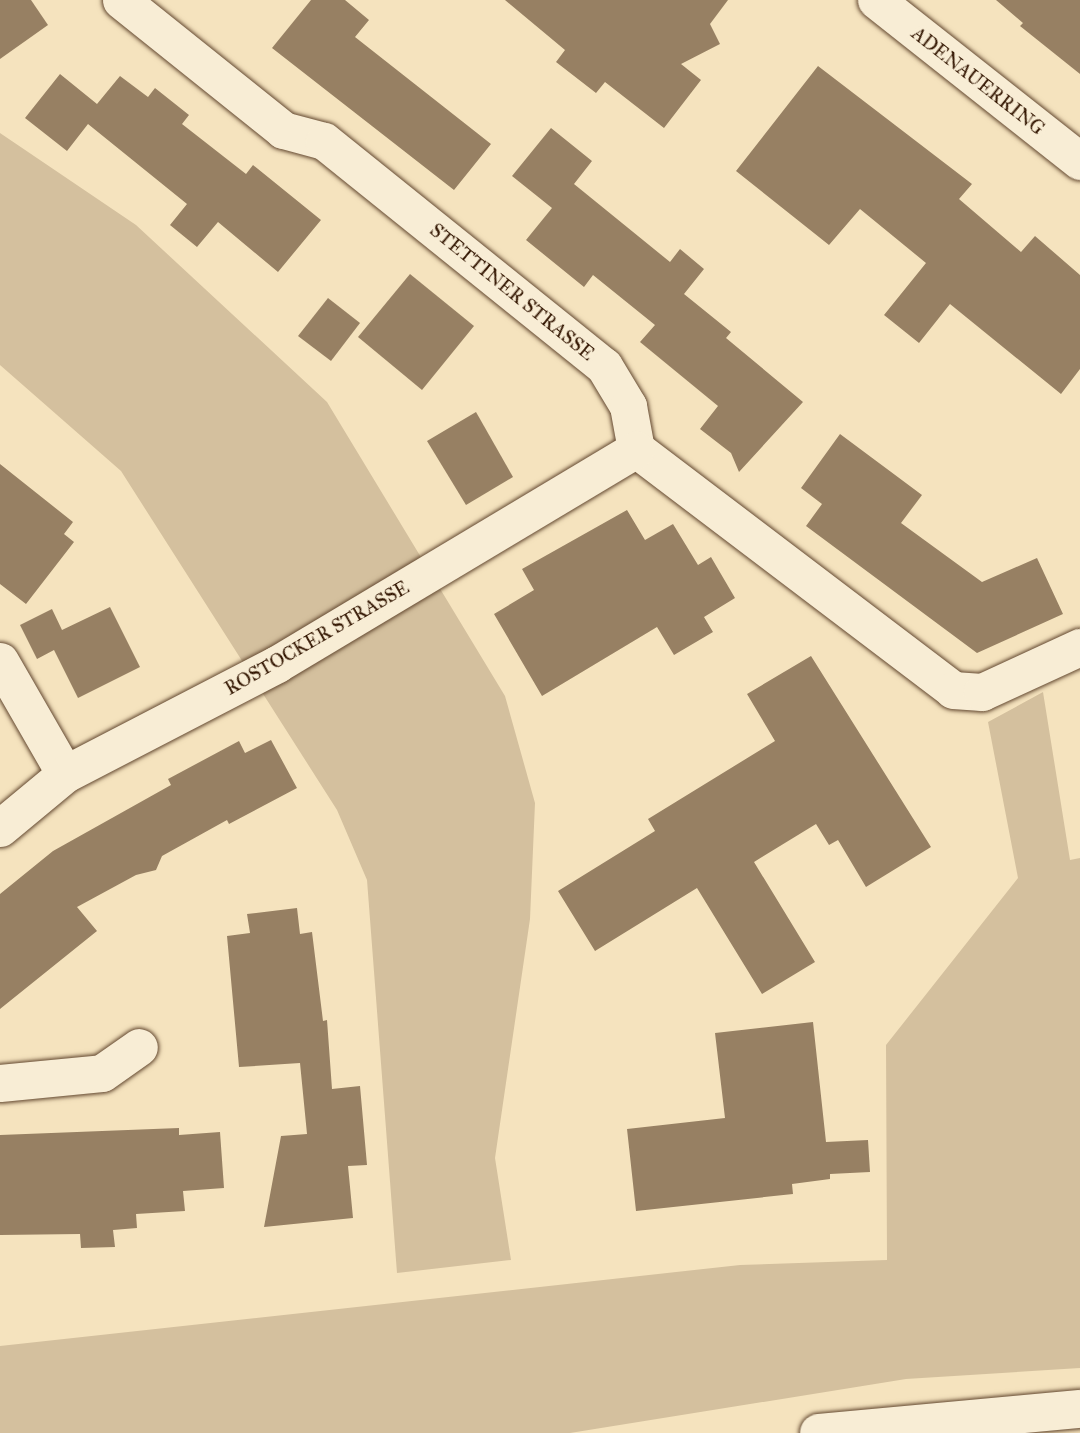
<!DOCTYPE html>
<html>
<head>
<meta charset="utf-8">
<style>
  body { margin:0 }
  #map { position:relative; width:1080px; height:1433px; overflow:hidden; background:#f5e3be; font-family:"IM FELL Great Primer",serif }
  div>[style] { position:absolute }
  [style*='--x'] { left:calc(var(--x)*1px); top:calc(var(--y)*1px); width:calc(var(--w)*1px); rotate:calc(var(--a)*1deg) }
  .green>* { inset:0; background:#d4c09e }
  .building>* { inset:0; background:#978063 }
  .roads { filter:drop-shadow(0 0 2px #634830) drop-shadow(0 0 2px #634830) }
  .minor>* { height:37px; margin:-18.5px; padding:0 18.5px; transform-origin:18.5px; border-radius:18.5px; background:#f8edd5 }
  .secondary>* { height:38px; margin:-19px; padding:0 19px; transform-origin:19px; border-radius:19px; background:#f8edd5 }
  span { translate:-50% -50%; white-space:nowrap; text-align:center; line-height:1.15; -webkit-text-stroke:7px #f8edd5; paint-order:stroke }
  .street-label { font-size:19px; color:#321500 }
</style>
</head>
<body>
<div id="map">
  <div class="green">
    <i style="clip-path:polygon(0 133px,136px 225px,327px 402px,505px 696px,535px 803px,530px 919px,495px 1158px,511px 1260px,397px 1273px,367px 880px,337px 810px,121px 471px,0 365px)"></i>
    <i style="clip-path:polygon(1043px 692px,1070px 860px,1080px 858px,1080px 1368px,906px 1379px,570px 1433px,0 1433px,0 1346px,740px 1265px,887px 1260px,886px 1045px,1018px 878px,988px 722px)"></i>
  </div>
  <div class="building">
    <i style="clip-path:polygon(0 0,31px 0,48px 25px,0 59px)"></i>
    <i style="clip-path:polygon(311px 0,345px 0,369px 20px,355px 37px,491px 144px,454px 190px,272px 48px)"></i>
    <i style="clip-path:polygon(505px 0,728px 0,710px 24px,720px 44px,681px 64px,701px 80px,664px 128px,605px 82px,596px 93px,556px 62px,565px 50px)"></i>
    <i style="clip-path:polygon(996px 0,1080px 0,1080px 74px,1020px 26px,1023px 23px)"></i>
    <i style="clip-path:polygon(818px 66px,972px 184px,959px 199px,1021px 252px,1035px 236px,1080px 275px,1080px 369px,1061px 394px,950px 304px,919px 343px,884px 315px,926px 263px,860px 209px,829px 245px,736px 171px)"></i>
    <i style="clip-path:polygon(60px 74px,97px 104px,120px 76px,148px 97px,155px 88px,189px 115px,182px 124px,246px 174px,253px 165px,321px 220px,278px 272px,218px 222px,197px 247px,170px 225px,187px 204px,88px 124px,67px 151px,25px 118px)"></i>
    <i style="clip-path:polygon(551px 128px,592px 161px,574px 184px,670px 262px,680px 249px,704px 269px,684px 294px,731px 332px,726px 338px,803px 402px,739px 472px,731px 453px,700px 429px,718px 406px,640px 342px,655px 325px,593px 275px,584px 287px,526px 240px,552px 208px,512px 176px)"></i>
    <i style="clip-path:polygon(410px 274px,474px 326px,422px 390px,358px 337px)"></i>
    <i style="clip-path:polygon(328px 298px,360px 323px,331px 361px,298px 336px)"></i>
    <i style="clip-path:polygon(476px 412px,513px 477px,466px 505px,427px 441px)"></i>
    <i style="clip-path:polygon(840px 434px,922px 495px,901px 523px,982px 582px,1037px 558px,1063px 614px,977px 653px,806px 526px,822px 504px,801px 488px)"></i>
    <i style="clip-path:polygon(0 464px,73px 522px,64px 534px,74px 542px,26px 604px,0 584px)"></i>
    <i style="clip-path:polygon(627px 510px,645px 540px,673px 524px,698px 565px,711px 557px,735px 598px,704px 617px,713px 632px,674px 655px,657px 627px,542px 696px,494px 614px,534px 590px,522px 569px)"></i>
    <i style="clip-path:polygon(110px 607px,140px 667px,78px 698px,54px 650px,37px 659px,20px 625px,52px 609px,62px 630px)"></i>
    <i style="clip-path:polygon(811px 656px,931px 847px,866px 887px,838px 840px,829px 845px,816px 824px,754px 862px,815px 962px,762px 994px,697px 888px,595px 951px,558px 891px,655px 831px,648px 819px,775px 741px,747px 694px)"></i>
    <i style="clip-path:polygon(271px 740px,297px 788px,229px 824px,227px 820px,162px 856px,156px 870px,136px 875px,77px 907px,97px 931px,0 1009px,0 894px,53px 851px,171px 785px,168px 779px,239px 741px,245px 753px)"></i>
    <i style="clip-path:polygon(297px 908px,300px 934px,312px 932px,323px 1021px,327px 1020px,332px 1089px,360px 1086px,367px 1165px,348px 1166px,353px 1218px,264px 1227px,281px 1136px,307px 1134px,300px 1063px,239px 1067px,227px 936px,250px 933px,247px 914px)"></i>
    <i style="clip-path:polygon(813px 1022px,826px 1142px,868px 1140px,870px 1172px,830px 1174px,830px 1179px,792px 1184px,793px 1194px,636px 1211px,627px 1129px,725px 1118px,715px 1033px)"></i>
    <i style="clip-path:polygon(179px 1128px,179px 1135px,220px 1132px,224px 1188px,183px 1191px,185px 1211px,136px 1214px,137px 1228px,113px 1230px,115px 1247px,81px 1248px,80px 1234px,0 1235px,0 1135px)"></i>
  </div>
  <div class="roads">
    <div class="minor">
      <i style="--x:121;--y:0;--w:208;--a:38.7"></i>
      <i style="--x:283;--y:130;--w:42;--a:15"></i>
      <i style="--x:324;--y:141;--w:359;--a:38.8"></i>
      <i style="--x:604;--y:366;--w:47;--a:59"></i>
      <i style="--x:628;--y:406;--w:44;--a:79.5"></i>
      <i style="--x:636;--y:449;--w:398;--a:37.2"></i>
      <i style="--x:953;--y:690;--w:29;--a:4"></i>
      <i style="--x:982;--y:692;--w:108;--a:-24.7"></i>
      <i style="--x:876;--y:0;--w:260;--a:38.3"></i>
      <i style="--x:0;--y:661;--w:130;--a:60.1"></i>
      <i style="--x:0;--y:828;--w:85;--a:-39.7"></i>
      <i style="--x:65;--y:774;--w:239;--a:-27.4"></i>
      <i style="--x:277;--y:664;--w:418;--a:-30.9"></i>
      <i style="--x:0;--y:1083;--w:102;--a:-5.6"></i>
      <i style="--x:102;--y:1073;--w:45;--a:-35.1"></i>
    </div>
    <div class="secondary">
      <i style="--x:819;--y:1433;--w:262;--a:-5.3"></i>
    </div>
  </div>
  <div class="street-label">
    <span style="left:978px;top:81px;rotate:38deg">ADENAUERRING</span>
    <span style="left:512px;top:292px;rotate:39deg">STETTINER STRASSE</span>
    <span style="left:317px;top:638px;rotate:-30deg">ROSTOCKER STRASSE</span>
  </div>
</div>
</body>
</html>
